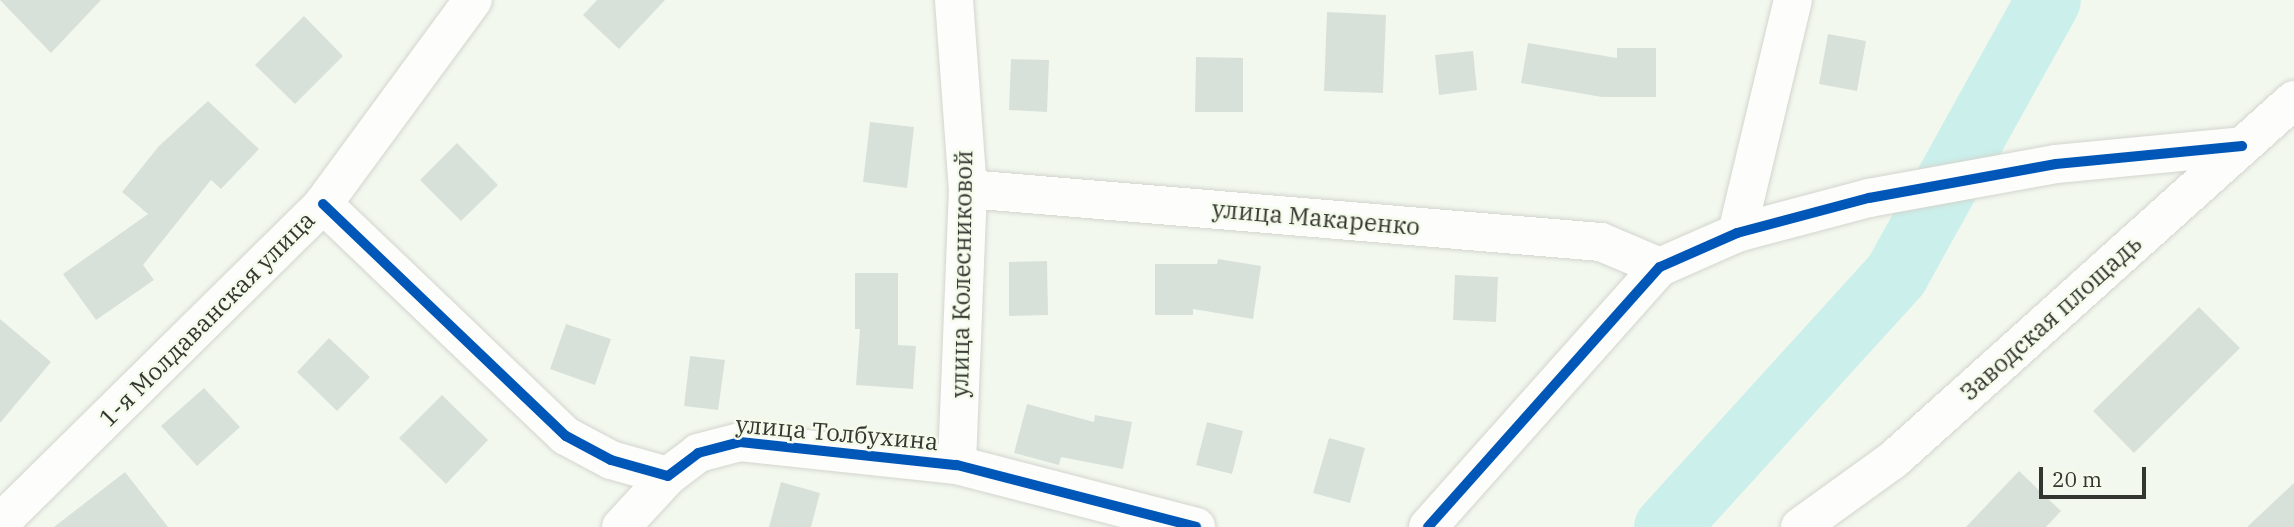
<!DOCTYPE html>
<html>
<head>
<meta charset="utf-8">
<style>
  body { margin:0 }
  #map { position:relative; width:2294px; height:527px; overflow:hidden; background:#f3f8ee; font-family:"IBM Plex Serif",serif }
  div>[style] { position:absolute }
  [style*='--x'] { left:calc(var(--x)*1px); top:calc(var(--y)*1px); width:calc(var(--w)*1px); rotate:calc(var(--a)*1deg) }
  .river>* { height:65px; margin:-32.5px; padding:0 32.5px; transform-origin:32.5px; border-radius:32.5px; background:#cbefeb }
  .building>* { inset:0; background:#d8e1d9 }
  .roads { filter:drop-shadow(0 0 2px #d2d5ce) drop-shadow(0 0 2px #d2d5ce) }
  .minor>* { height:38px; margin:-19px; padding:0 19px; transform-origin:19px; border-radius:19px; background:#fdfefc }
  .major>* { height:38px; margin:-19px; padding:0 19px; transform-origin:19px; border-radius:19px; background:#fdfefc }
  .cycleway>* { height:10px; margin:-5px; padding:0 5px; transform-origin:5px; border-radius:5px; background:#0057b8 }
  span { translate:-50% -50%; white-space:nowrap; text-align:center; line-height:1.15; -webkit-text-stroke:5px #f4fbeb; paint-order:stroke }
  .street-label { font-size:24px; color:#333630 }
  .scale { position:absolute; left:2039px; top:467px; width:107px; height:32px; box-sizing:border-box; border:4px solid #333630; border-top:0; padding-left:9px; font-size:21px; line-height:24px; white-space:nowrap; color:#333630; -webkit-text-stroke:5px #f4fbeb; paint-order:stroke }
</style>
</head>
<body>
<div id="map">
  <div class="river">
    <i style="--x:1666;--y:527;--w:342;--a:-47.7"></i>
    <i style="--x:1896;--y:274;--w:313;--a:-61"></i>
  </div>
  <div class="building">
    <i style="clip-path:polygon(0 0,101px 0,51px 53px)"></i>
    <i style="clip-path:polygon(597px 0,665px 0,619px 49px,583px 15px)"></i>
    <i style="clip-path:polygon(1327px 12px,1386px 15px,1383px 93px,1324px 91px)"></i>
    <i style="clip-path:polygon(304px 16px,343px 56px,295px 104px,255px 65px)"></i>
    <i style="clip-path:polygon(1828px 34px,1866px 41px,1857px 91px,1819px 84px)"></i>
    <i style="clip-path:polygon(1528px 43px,1617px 58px,1617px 48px,1656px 48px,1656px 97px,1602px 97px,1521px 83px)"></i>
    <i style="clip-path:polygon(1473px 51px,1477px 90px,1439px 95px,1435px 55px)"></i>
    <i style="clip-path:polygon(1196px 57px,1243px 58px,1243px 112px,1195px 112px)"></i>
    <i style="clip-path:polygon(1011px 59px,1049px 60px,1047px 112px,1009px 110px)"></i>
    <i style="clip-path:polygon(208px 101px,259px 149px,221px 189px,211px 180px,143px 265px,154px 280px,96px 320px,63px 274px,148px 214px,122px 192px,159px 146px)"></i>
    <i style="clip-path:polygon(870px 122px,914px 127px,907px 188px,863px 182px)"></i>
    <i style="clip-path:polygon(457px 143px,498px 185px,461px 221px,420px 180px)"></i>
    <i style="clip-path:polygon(1218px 259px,1261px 266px,1253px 319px,1193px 309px,1193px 315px,1155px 315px,1155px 264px,1217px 264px)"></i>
    <i style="clip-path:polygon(1047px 261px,1048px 315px,1009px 316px,1009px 262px)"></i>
    <i style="clip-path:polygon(855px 273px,898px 273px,898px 345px,916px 346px,913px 389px,856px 385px,860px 329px,855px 329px)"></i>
    <i style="clip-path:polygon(1455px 275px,1498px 277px,1496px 322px,1453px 320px)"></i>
    <i style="clip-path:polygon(2199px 307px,2240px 348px,2134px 453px,2093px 411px)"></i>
    <i style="clip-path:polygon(0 319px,51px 362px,0 423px)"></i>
    <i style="clip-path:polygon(566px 324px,611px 339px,595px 385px,550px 369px)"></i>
    <i style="clip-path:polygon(329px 338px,370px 377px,337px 411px,297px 372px)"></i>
    <i style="clip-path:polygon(690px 356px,725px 360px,718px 410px,684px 406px)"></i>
    <i style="clip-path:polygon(204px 388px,240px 427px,197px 466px,161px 426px)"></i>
    <i style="clip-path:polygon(442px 395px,488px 440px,446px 484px,399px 438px)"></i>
    <i style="clip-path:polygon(1027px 404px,1094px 422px,1095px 415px,1132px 422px,1123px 469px,1061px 457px,1059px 465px,1014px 453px)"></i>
    <i style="clip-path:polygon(1207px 422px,1243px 431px,1232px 474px,1196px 465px)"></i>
    <i style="clip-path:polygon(1329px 438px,1365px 448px,1350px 503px,1313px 493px)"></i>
    <i style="clip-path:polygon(2019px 471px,2061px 511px,2046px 527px,1966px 527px)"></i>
    <i style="clip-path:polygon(125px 472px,168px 527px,54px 527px)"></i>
    <i style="clip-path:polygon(781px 482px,820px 493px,811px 527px,769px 527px)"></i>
    <i style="clip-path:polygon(2294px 483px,2294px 527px,2247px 527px)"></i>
  </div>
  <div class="roads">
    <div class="minor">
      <i style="--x:954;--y:0;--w:190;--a:85.8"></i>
      <i style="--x:968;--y:189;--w:276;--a:92.3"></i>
      <i style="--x:968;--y:189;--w:635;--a:4.79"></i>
      <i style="--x:1601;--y:242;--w:64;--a:23"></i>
      <i style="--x:323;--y:204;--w:336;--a:43.7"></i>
      <i style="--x:566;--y:436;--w:51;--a:28.1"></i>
      <i style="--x:611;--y:460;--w:59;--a:15.7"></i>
      <i style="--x:668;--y:476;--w:38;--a:-37"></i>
      <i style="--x:698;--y:453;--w:43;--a:-14.7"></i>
      <i style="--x:740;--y:442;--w:218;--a:6.1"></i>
      <i style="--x:957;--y:465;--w:247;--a:14.5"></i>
      <i style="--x:1737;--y:233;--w:240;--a:-76.5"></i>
      <i style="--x:0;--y:523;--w:454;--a:-44.6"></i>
      <i style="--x:323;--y:204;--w:253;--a:-53.7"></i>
      <i style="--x:621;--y:527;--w:69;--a:-47.3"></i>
      <i style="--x:1428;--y:527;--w:348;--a:-48.3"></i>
      <i style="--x:1660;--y:267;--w:84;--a:-23.8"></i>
      <i style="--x:1737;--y:233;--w:137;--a:-14.9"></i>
      <i style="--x:1869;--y:198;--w:190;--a:-10.3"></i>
      <i style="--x:2056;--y:164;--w:187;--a:-5.5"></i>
    </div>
    <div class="major">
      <i style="--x:1800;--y:527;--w:115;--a:-35.8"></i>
      <i style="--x:1893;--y:460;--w:539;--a:-41.92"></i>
    </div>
  </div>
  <div class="cycleway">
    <i style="--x:323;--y:204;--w:336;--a:43.7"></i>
    <i style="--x:566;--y:436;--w:51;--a:28.1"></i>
    <i style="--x:611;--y:460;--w:59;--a:15.7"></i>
    <i style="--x:668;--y:476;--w:38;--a:-37"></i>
    <i style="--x:698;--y:453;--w:43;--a:-14.7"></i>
    <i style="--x:740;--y:442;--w:218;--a:6.1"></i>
    <i style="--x:957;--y:465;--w:247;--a:14.5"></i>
    <i style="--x:1428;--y:527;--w:348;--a:-48.3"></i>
    <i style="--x:1660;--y:267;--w:84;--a:-23.8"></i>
    <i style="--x:1737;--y:233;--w:137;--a:-14.9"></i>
    <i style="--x:1869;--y:198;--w:190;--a:-10.3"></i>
    <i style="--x:2056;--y:164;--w:187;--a:-5.5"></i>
  </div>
  <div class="street-label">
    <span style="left:1316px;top:218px;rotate:5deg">улица Макаренко</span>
    <span style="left:962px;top:274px;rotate:-89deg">улица Колесниковой</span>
    <span style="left:2051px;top:318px;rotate:-42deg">Заводская площадь</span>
    <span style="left:207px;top:319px;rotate:-45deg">1-я Молдаванская улица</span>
    <span style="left:837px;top:433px;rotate:5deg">улица Толбухина</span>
  </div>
  <div class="scale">20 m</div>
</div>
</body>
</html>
